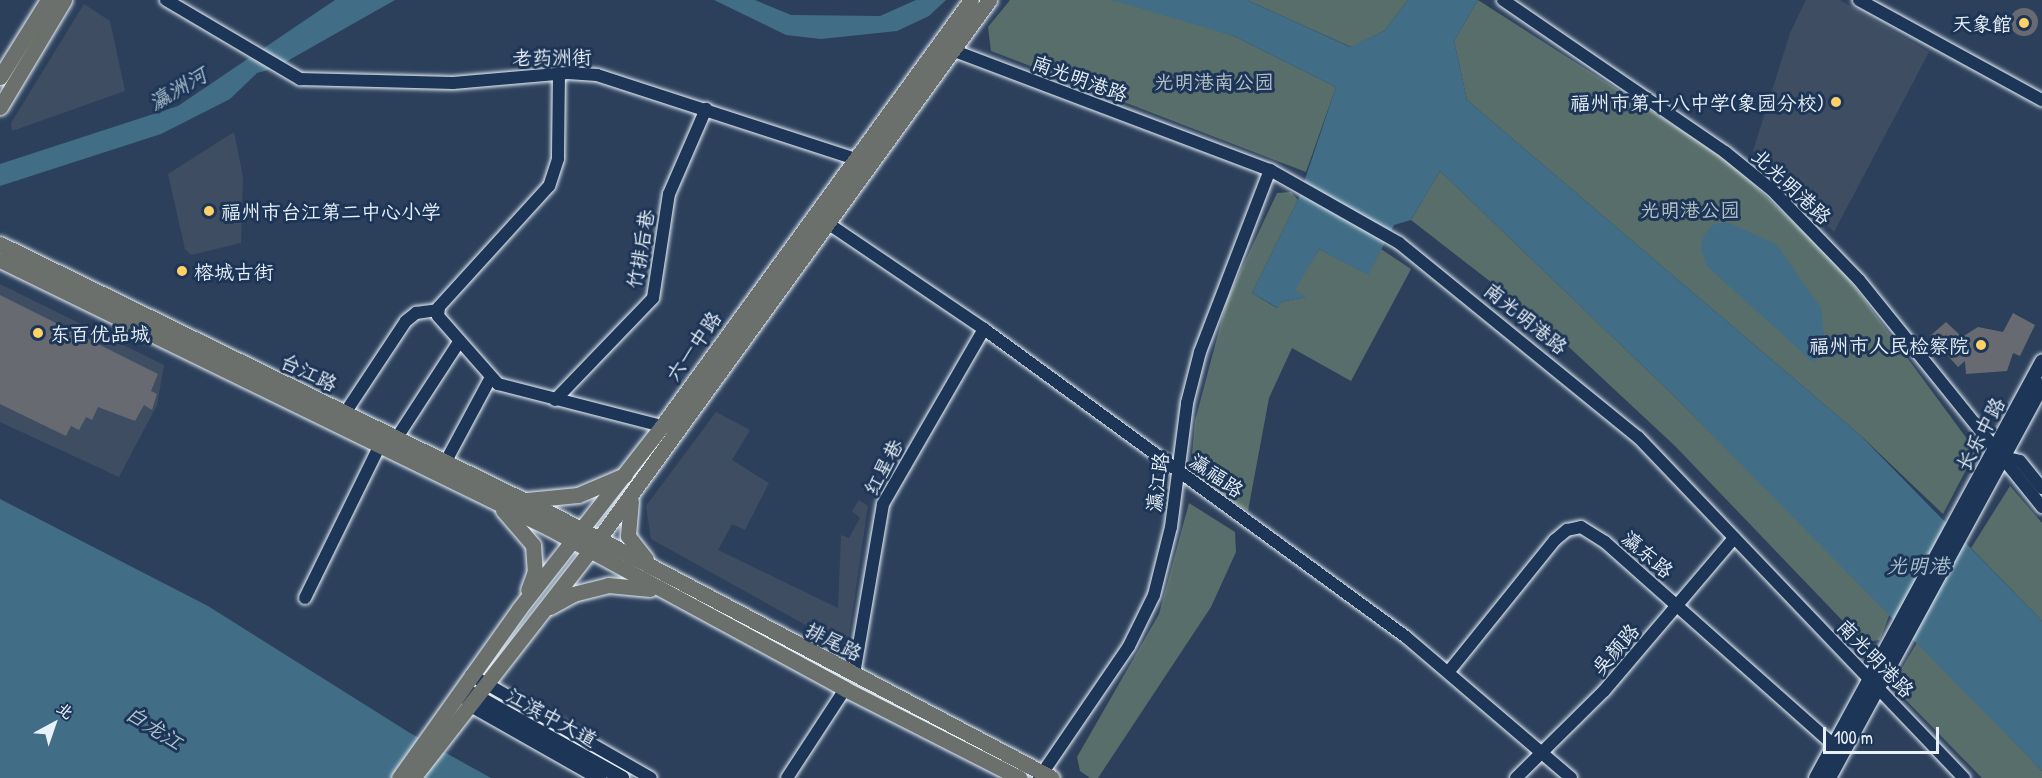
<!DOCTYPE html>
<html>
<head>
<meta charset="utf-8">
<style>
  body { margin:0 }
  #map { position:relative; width:2042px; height:778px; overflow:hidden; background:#2c405c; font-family:"Patrick Hand","LXGW WenKai TC",sans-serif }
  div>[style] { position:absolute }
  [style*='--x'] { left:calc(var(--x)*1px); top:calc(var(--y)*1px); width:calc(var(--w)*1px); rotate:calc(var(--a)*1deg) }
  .built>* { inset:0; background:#3e4d62 }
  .green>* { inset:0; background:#586e6a }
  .water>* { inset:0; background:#416d86 }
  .building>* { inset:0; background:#676b71 }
  .round { border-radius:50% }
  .roads { filter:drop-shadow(0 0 2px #e8f1f8) drop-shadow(0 0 2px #e8f1f8) }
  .tertiary>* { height:12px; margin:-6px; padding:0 6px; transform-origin:6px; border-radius:6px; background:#1d3557 }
  .secondary>* { height:14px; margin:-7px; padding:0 7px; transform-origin:7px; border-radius:7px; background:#1d3557 }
  .primary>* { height:15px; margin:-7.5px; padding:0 7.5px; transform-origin:7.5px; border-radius:7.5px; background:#6c706d }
  .dots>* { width:16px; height:16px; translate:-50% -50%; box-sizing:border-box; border:3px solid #1d3557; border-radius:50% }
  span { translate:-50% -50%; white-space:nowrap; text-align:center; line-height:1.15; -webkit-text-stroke:6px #1d3557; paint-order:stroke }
  .poi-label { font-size:20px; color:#e8f1f8 }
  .right { translate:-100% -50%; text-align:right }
  .left { translate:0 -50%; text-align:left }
  .street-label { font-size:20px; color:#e8f1f8 }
  .park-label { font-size:20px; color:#b6c3c6 }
  .water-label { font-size:21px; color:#aec3d0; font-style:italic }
  .north { position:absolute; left:24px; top:694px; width:60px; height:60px; -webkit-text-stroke:4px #1d3557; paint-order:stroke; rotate:40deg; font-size:16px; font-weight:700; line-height:24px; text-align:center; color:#e8f1f8 }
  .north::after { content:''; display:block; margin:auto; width:21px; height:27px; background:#e8f1f8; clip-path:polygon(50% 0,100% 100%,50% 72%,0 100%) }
  .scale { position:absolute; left:1823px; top:727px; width:116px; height:27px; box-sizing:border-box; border:3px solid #e8f1f8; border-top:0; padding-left:8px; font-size:18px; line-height:21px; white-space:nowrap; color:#e8f1f8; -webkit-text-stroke:4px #1d3557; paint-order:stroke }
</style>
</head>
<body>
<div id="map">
  <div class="built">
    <i style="clip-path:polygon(1806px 0,1840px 0,1929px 52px,1834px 232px,1753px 151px,1790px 33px)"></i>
    <i style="clip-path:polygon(84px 4px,110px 21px,125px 91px,12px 131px,11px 123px)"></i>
    <i style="clip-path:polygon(234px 132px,243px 177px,241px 243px,191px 255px,185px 249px,168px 174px)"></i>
    <i style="clip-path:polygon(0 284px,164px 365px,157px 405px,119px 477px,0 422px)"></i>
    <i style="clip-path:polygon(716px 412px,750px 430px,732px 460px,769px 483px,745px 530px,732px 524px,718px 550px,838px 608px,841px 535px,849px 538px,860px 518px,852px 511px,859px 500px,868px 506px,847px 648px,651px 539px,646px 506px)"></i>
  </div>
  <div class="green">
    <i style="clip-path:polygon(1010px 0,1112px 0,1141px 5px,1234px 36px,1336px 87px,1306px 172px,991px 51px,988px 27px)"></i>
    <i style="clip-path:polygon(1247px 0,1408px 0,1384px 31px,1351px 47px)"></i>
    <i style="clip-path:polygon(1478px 0,1728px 160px,1841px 268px,1976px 451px,1943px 514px,1860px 435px,1467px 100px,1454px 41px)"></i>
    <i style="clip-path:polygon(1440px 171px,1673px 395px,1890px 613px,1880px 640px,1863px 642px,1675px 446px,1541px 321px,1411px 220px)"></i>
    <i style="clip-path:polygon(1291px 192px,1298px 200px,1252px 293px,1277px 308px,1281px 302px,1305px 297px,1294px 290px,1319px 249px,1368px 274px,1381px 249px,1411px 269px,1351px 381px,1292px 348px,1269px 398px,1248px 511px,1199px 479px,1191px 466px,1195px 421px,1227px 300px,1277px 193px)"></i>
    <i style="clip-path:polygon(2010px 486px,2042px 523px,2042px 621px,1971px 548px)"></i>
    <i style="clip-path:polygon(1189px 503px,1235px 532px,1236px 552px,1211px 607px,1098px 778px,1090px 778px,1080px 771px,1077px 757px,1159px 614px)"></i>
    <i style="clip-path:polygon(1918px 641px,2042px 771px,2042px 778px,1982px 778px,1904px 698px,1900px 671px)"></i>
  </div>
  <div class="water">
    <i style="clip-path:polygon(335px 0,395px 0,275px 68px,257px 73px,230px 99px,161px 134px,0 186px,0 164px,178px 106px)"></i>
    <i style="clip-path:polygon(714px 0,755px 0,791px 15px,880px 16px,916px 0,946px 0,929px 16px,897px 31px,821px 39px,786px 35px)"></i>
    <i style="clip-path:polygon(1112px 0,1247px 0,1350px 47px,1384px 31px,1408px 0,1478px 0,1454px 41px,1467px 100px,1860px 435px,2042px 621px,2042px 771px,1673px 395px,1440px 171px,1411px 220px,1394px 225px,1368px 275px,1319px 249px,1295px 290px,1306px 297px,1281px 302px,1278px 308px,1252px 293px,1298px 200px,1336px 87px,1234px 36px)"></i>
    <i style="clip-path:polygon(1726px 222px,1776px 244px,1821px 308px,1825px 345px,1814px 363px,1707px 266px,1701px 249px,1704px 235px,1713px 225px)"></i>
    <i style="clip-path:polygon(0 499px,208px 606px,410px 733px,491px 778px,0 778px)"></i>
  </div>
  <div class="building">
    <i class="round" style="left:2010px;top:8px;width:28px;height:28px"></i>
    <i style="clip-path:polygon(0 295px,158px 374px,151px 391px,157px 394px,152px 410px,144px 405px,135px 421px,98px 407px,92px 420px,86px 417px,79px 430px,71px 426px,66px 436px,4px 406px,0 404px)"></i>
    <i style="clip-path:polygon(2013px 313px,2035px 325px,2020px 356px,2013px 353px,2007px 371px,1966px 374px,1965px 361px,1958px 367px,1930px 336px,1946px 322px,1962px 337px,1978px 327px,2003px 332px)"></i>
  </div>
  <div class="roads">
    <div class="tertiary">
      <i style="--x:166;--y:0;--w:156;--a:30.5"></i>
      <i style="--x:300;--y:79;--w:153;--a:1.5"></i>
      <i style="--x:453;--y:83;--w:115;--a:-5"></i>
      <i style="--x:568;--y:73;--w:29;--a:4"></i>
      <i style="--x:597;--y:75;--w:271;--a:18"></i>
      <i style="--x:1503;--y:0;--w:269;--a:34.4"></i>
      <i style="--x:1725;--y:152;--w:60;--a:39"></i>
      <i style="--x:1772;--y:190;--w:125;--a:46"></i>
      <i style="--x:1859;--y:280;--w:292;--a:51.1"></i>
      <i style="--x:1859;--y:0;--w:209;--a:28.7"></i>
      <i style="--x:952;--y:50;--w:340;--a:20.7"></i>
      <i style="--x:1270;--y:170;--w:148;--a:29.5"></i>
      <i style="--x:1399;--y:243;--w:308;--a:39.1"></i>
      <i style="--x:1638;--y:437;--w:472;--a:46.3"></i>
      <i style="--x:559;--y:73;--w:86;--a:90.7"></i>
      <i style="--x:558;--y:159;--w:28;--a:108"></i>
      <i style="--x:549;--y:186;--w:164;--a:132.3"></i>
      <i style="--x:439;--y:307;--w:9;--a:96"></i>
      <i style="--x:438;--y:316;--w:91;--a:48.6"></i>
      <i style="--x:498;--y:384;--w:169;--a:14.4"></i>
      <i style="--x:826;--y:222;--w:191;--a:34.1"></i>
      <i style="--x:984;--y:329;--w:522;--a:36.12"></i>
      <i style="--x:1406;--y:637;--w:217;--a:40.5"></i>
      <i style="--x:555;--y:400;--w:141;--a:-46.1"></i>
      <i style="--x:653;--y:298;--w:105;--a:-81.3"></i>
      <i style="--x:669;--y:194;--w:93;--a:-66.5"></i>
      <i style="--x:345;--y:413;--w:110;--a:-56.5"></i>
      <i style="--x:406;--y:321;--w:13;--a:-39"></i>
      <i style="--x:416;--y:313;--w:21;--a:-8"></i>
      <i style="--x:396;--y:439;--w:116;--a:-57"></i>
      <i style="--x:2003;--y:457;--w:17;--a:13"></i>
      <i style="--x:2020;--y:461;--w:35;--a:51"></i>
      <i style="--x:446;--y:461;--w:93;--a:-61.8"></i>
      <i style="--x:305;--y:598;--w:168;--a:-63.9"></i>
      <i style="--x:1450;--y:670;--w:167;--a:-51.1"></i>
      <i style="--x:1555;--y:540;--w:16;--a:-40"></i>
      <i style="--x:1567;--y:530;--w:14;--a:-12"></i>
      <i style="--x:1581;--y:527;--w:28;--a:32"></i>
      <i style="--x:1605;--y:542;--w:306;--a:41.6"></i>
      <i style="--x:854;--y:674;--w:172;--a:-80.3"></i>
      <i style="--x:883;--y:504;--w:202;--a:-60"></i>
      <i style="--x:471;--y:675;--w:207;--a:29.8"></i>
      <i style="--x:787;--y:778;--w:106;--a:-56.9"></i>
      <i style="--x:1039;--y:778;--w:160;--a:-55.7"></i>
      <i style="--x:1129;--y:646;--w:57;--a:-63.9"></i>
      <i style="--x:1154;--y:595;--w:70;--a:-76"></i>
      <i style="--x:1171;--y:527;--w:125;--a:-82.6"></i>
      <i style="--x:1187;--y:403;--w:53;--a:-75.7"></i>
      <i style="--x:1200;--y:352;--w:195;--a:-69"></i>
      <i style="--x:1516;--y:778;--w:124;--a:-44.7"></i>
      <i style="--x:1604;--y:691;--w:201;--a:-49.6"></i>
    </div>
    <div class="secondary">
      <i style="--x:467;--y:691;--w:178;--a:29.3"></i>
      <i style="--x:469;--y:704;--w:150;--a:29.5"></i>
      <i style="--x:1816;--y:778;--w:474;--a:-61.5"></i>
      <i style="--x:1829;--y:778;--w:447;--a:-61.5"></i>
    </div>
    <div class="primary">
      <i style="--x:0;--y:77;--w:91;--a:-58.1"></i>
      <i style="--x:0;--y:107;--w:125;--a:-59.1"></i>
      <i style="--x:0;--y:244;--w:614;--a:26.06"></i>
      <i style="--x:552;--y:514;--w:565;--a:27.83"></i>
      <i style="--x:0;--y:260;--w:611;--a:26.02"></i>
      <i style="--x:549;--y:528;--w:337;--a:28.5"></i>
      <i style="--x:845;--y:689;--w:196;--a:27"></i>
      <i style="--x:527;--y:500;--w:51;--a:-5.6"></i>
      <i style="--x:578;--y:495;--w:51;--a:-23.1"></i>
      <i style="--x:631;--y:501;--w:35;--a:95"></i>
      <i style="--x:628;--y:536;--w:29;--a:52"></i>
      <i style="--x:503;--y:510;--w:46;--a:49.4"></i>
      <i style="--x:533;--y:545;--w:26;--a:86"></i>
      <i style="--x:535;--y:571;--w:20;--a:110"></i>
      <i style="--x:550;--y:607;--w:26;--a:-29"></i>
      <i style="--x:573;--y:594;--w:36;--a:-14"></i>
      <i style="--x:608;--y:585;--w:42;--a:5.4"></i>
      <i style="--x:399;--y:778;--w:207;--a:-54.6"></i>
      <i style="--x:519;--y:609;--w:232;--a:-52"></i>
      <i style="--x:662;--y:426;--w:526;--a:-54.04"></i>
      <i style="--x:413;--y:778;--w:301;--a:-52.1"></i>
      <i style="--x:598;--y:540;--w:667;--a:-54.09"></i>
    </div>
  </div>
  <div class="dots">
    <i style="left:2024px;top:23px;background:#ffd166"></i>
    <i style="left:1836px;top:102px;background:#ffd166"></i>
    <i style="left:209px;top:211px;background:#ffd166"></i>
    <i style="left:182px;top:271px;background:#ffd166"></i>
    <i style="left:38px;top:333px;background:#ffd166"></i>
    <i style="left:1981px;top:345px;background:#ffd166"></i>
  </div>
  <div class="poi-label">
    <span class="right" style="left:2012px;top:23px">天象館</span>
    <span class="right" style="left:1824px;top:102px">福州市第十八中学(象园分校)</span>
    <span class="left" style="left:221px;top:211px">福州市台江第二中心小学</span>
    <span class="left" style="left:194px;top:271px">榕城古街</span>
    <span class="left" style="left:50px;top:333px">东百优品城</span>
    <span class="right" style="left:1969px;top:345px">福州市人民检察院</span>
  </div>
  <div class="street-label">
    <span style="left:552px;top:57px;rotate:-1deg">老药洲街</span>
    <span style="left:1080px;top:78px;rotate:20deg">南光明港路</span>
    <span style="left:1792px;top:186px;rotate:43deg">北光明港路</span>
    <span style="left:640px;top:249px;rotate:-80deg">竹排后巷</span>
    <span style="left:1526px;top:318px;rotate:39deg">南光明港路</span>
    <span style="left:693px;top:346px;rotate:-55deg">六一中路</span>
    <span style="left:309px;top:372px;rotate:26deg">台江路</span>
    <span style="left:1980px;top:434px;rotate:-62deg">长乐中路</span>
    <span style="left:883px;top:467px;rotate:-62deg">红星巷</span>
    <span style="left:1217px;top:475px;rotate:35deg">瀛福路</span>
    <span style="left:1157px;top:482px;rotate:-82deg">瀛江路</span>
    <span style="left:1648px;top:554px;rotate:41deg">瀛东路</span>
    <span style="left:834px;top:641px;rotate:27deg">排尾路</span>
    <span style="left:1615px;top:649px;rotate:-49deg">吴颜路</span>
    <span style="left:1876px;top:658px;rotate:46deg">南光明港路</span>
    <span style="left:552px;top:717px;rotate:29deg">江滨中大道</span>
  </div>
  <div class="park-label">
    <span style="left:1214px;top:81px">光明港南公园</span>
    <span style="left:1690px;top:209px">光明港公园</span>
  </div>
  <div class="water-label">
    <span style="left:178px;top:89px;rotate:-30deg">瀛洲河</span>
    <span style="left:1918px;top:566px">光明港</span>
    <span style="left:154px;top:728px;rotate:33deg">白龙江</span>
  </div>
  <div class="north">北</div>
  <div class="scale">100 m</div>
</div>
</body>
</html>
